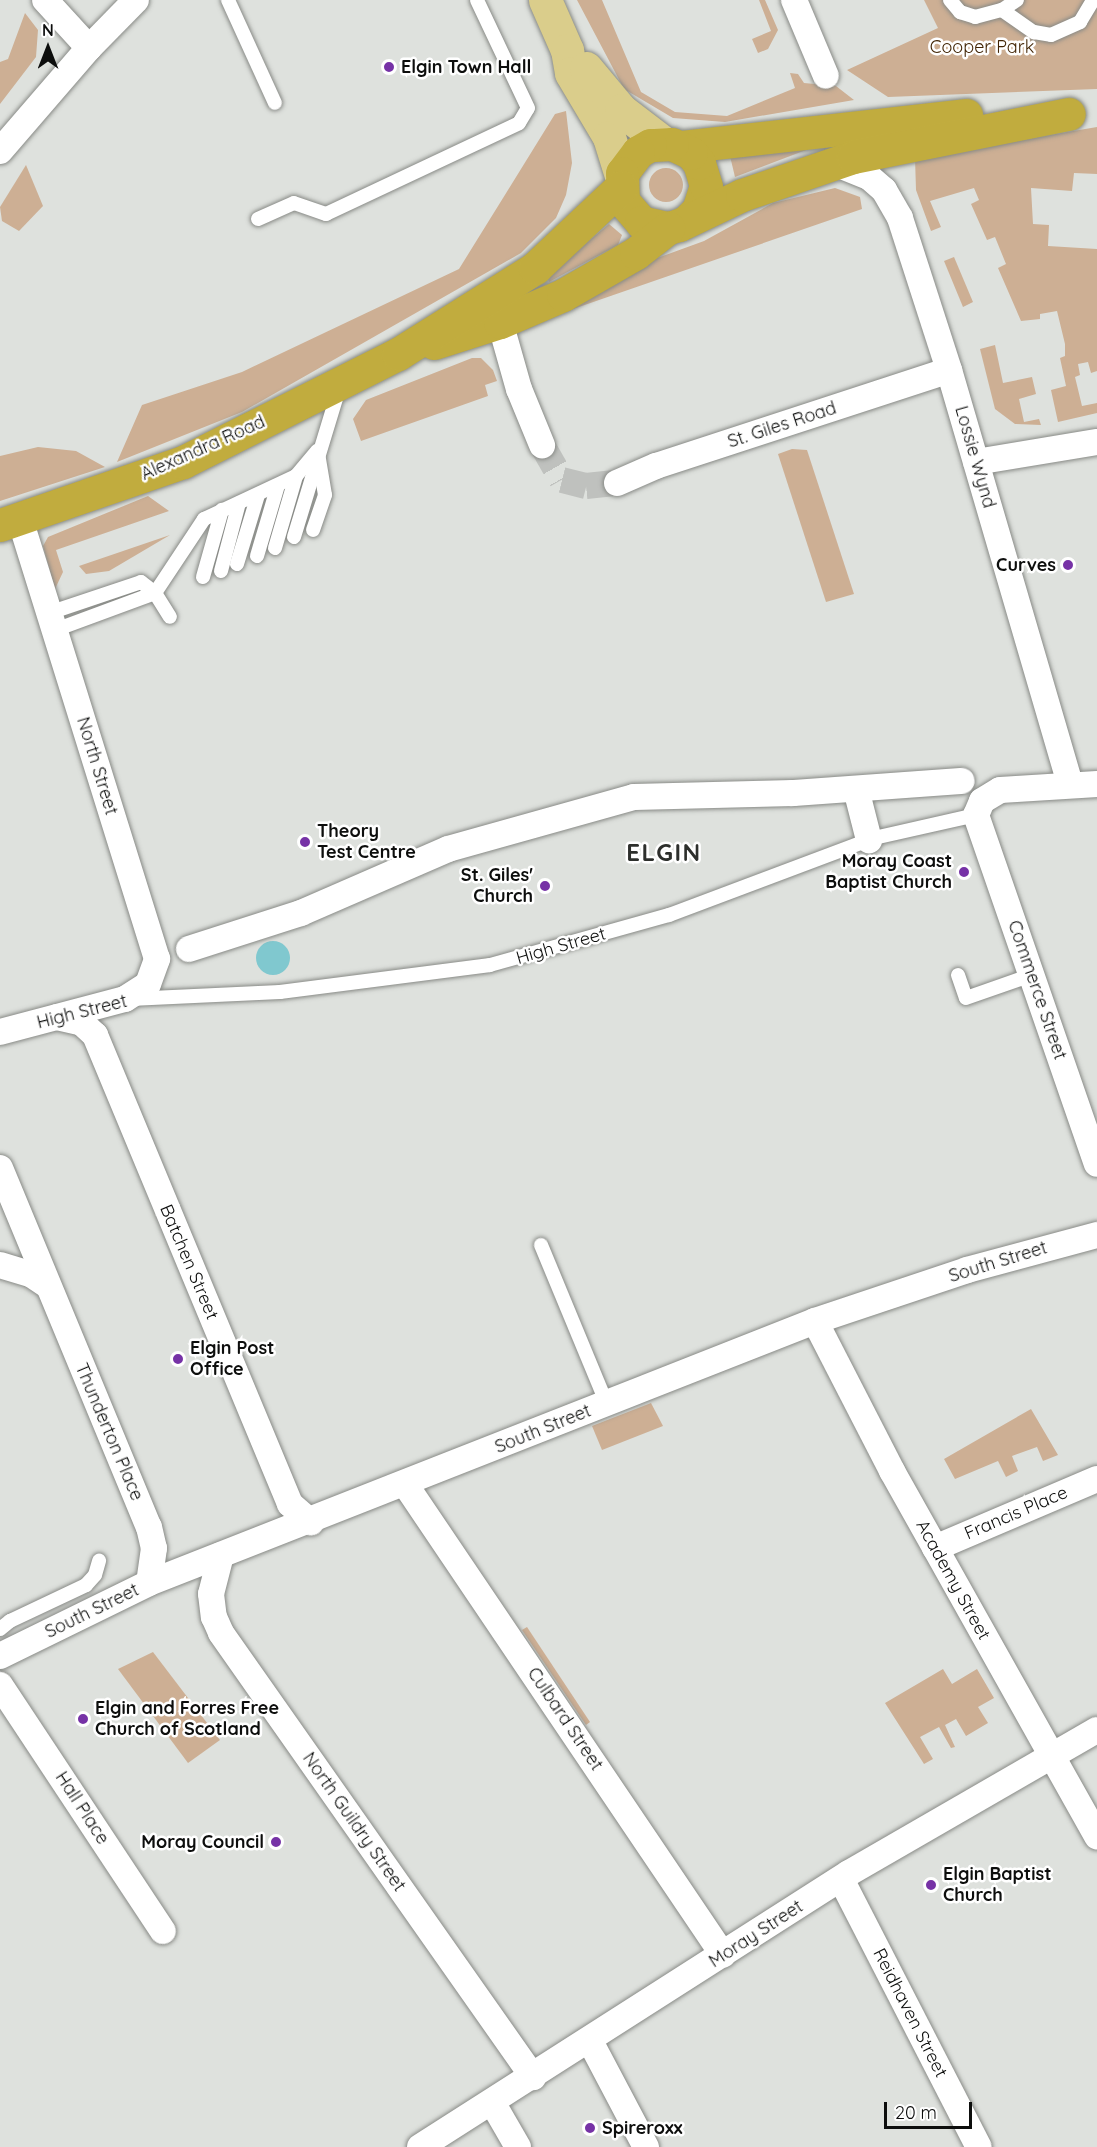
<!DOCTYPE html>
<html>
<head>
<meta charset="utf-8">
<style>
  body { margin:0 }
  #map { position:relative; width:1097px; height:2147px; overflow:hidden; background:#dee1dd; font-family:Quicksand,sans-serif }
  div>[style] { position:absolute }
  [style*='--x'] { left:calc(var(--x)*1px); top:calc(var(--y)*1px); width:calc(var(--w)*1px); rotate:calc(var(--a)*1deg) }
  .green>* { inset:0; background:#cdaf94 }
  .round { border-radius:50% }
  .water>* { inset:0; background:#80c8cf }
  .street-tunnel>* { height:26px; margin-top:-13px; transform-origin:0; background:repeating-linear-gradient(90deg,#bfc1be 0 26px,transparent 0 39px) }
  .roads { filter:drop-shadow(0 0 2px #888a86) drop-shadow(0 0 2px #888a86) }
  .lane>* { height:14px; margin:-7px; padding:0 7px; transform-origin:7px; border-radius:7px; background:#fff }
  .street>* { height:26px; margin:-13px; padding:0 13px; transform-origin:13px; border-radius:13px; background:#fff }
  .primary>* { height:33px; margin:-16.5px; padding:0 16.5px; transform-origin:16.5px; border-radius:16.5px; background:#dacd8b }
  .highway>* { height:33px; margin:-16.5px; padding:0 16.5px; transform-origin:16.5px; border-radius:16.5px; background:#c1ac3e }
  .dots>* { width:16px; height:16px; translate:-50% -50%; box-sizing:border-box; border:3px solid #fff; border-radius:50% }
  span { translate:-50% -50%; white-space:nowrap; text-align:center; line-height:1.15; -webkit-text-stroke:5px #fff; paint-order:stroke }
  .park-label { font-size:18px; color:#412404 }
  .poi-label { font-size:18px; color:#0d0e0d; font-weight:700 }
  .left { translate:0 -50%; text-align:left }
  .right { translate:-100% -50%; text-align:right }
  .street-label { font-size:18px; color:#0d0e0d }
  .district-label { font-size:24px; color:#2d2f2c; font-weight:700; letter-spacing:1.5px }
  .north { position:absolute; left:18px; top:18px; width:60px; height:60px; -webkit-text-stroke:4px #fff; paint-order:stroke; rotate:0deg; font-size:16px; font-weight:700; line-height:24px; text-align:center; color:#0d0e0d }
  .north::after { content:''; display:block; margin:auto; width:21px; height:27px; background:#0d0e0d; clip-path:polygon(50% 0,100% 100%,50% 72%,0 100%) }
  .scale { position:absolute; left:884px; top:2102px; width:88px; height:27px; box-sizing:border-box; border:3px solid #0d0e0d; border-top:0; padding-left:8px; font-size:18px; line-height:21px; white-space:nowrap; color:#0d0e0d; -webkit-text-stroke:4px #fff; paint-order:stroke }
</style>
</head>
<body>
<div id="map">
  <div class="green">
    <i style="clip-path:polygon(577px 0,602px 0,641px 92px,675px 112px,727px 116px,795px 88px,790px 73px,798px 74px,804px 83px,836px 86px,854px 100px,725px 122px,673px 118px,624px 89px)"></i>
    <i style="clip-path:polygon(759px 0,765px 0,778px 30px,768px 49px,758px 53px,752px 39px,771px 31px)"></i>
    <i style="clip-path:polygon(924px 0,1097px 0,1097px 89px,888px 97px,847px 70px,938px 28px)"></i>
    <i style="clip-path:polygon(25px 13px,38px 30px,36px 57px,0 104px,0 62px,8px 59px)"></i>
    <i style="clip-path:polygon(566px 111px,572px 163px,566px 195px,556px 218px,521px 253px,242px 412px,117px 462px,142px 405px,242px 372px,459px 269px,555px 114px)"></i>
    <i style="clip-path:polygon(1097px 127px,1097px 174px,1074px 173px,1072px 191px,1031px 188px,1033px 224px,1049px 225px,1048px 246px,1097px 249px,1097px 371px,1091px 373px,1088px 362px,1078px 364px,1080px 375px,1075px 377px,1082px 406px,1097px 403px,1097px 413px,1058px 422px,1051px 390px,1066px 386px,1060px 358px,1065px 356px,1065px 344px,1057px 311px,1040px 314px,1040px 319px,1021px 321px,998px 268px,1006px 264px,995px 237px,987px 240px,971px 204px,979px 200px,974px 188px,930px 201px,941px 227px,931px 231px,916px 190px,915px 158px)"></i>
    <i style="clip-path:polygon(827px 142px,735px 177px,730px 156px)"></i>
    <i style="clip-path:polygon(26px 165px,43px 206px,19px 231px,2px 221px,0 207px)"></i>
    <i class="round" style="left:649px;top:168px;width:34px;height:34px"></i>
    <i style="clip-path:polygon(835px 188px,860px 197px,862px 209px,573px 309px,567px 305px,630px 268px,704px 241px,773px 203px)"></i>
    <i style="clip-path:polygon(609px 224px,622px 235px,618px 245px,549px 282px,547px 276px)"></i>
    <i style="clip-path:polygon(954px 257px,973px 302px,963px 307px,944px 261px)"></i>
    <i style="clip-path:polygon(995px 345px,1003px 383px,1032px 377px,1036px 394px,1019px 399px,1024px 422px,1039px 419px,1041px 425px,1015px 424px,995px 409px,980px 349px)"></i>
    <i style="clip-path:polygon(472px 358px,481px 358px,493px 370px,497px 381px,485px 385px,488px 396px,361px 441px,353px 419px,366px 400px)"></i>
    <i style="clip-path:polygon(38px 447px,76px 451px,105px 467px,0 501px,0 456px)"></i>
    <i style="clip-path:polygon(792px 449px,807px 450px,854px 594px,826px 602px,778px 454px)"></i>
    <i style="clip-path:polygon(148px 496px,169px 511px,56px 550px,63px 572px,55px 589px,43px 546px,48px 537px)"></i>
    <i style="clip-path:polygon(170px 535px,109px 571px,86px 574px,79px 566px)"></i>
    <i style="clip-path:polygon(651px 1403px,663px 1426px,602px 1450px,592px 1426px)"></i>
    <i style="clip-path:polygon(1031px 1409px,1058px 1455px,1043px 1461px,1037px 1447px,1012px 1456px,1018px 1471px,1006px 1477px,998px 1461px,955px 1479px,944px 1459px)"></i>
    <i style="clip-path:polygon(527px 1627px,590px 1722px,586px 1725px,522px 1630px)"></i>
    <i style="clip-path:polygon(153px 1652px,220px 1740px,188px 1763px,118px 1669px)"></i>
    <i style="clip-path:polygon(943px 1669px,952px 1684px,977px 1669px,994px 1698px,978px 1707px,988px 1723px,966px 1736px,956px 1719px,945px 1725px,955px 1747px,951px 1748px,939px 1727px,920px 1737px,933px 1759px,924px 1764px,885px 1703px)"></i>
  </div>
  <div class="water">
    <i class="round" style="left:256px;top:941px;width:34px;height:34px"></i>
  </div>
  <div class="street-tunnel">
    <i style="--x:542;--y:445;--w:40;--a:60.3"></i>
    <i style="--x:562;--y:480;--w:25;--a:14"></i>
    <i style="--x:586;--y:486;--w:31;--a:-6"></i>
  </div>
  <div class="roads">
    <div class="lane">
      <i style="--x:228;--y:0;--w:113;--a:65.5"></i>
      <i style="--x:950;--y:0;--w:16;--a:50"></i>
      <i style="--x:960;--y:12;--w:16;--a:18"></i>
      <i style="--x:975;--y:17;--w:28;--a:-15"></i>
      <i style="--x:1002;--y:10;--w:18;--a:-34"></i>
      <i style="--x:1002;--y:10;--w:39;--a:35"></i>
      <i style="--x:1034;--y:32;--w:17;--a:10"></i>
      <i style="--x:1051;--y:35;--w:32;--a:-24"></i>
      <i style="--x:1080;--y:22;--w:26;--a:-59"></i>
      <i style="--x:258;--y:219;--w:39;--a:-24"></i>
      <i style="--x:294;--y:203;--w:34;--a:19"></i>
      <i style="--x:326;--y:214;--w:213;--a:-25.2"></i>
      <i style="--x:519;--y:123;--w:17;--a:-59"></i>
      <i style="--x:528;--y:108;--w:119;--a:-115.3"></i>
      <i style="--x:313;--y:530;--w:37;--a:-71"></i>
      <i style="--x:325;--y:495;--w:43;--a:-99.5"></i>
      <i style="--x:294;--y:537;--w:158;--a:-73.1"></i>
      <i style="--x:275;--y:548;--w:75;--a:-73.7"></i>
      <i style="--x:257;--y:556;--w:74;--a:-73.5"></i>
      <i style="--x:237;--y:564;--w:72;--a:-73.1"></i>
      <i style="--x:221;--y:571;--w:70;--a:-75.2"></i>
      <i style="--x:203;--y:577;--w:70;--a:-74.2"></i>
      <i style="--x:49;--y:613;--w:97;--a:-18.6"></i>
      <i style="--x:141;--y:582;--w:18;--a:38"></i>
      <i style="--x:155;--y:593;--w:28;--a:58"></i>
      <i style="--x:55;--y:630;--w:107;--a:-20.3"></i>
      <i style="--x:155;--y:593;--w:89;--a:-56.5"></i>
      <i style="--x:204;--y:519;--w:102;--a:-25.1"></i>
      <i style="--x:296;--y:476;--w:33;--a:-50"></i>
      <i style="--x:958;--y:975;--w:24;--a:71"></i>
      <i style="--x:966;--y:998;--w:70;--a:-19.2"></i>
      <i style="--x:130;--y:999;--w:150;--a:-2.7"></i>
      <i style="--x:280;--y:992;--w:212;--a:-7.3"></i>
      <i style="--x:490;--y:965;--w:186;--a:-15.6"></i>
      <i style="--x:669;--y:915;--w:219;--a:-20.6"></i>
      <i style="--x:874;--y:838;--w:105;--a:-12.7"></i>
      <i style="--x:541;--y:1245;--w:172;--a:67.5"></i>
      <i style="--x:0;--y:1629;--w:13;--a:-39"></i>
      <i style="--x:10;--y:1621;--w:84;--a:-25.3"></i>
      <i style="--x:86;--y:1585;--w:13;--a:-48"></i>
      <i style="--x:95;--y:1575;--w:15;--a:-74"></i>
    </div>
    <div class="street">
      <i style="--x:794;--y:0;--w:82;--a:67.2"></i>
      <i style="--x:89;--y:48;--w:67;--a:-45.6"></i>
      <i style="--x:0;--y:151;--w:136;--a:-49.2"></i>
      <i style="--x:89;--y:48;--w:65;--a:-132.5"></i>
      <i style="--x:834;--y:163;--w:38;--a:22"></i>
      <i style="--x:869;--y:177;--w:20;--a:41"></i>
      <i style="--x:884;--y:190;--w:32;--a:60"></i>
      <i style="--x:900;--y:218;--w:160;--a:72.1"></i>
      <i style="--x:949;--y:370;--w:432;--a:73.7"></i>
      <i style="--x:500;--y:322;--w:70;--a:74.2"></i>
      <i style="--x:519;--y:389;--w:61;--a:67.7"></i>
      <i style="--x:976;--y:462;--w:123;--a:-9.4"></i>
      <i style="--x:617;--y:483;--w:43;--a:-23.6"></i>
      <i style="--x:656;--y:466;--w:308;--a:-18.1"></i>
      <i style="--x:1097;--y:784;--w:97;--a:176.5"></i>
      <i style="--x:1000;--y:790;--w:21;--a:149"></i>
      <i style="--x:982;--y:801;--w:15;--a:113"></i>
      <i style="--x:976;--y:815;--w:369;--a:70.9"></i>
      <i style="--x:856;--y:789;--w:53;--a:75.7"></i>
      <i style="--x:189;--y:949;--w:118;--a:-17.8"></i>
      <i style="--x:301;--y:913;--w:160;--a:-23.5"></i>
      <i style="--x:448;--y:849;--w:193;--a:-15.6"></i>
      <i style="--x:634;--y:797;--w:159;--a:-1.4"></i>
      <i style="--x:793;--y:793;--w:169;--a:-4.1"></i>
      <i style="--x:57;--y:1017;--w:26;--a:13"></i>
      <i style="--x:82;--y:1023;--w:18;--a:43"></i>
      <i style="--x:95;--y:1035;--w:508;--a:67.42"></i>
      <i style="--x:290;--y:1504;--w:28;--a:41"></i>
      <i style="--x:0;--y:1032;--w:129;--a:-14.8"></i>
      <i style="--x:125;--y:999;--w:27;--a:-33"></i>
      <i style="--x:148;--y:984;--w:27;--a:-70"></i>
      <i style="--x:157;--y:959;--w:460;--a:-107.3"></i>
      <i style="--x:0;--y:1168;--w:389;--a:67.5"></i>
      <i style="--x:149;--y:1527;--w:22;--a:77"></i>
      <i style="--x:154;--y:1548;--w:35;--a:98"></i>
      <i style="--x:0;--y:1265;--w:34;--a:17"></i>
      <i style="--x:32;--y:1275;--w:18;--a:34"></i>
      <i style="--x:815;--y:1321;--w:169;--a:62.8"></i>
      <i style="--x:892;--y:1471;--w:419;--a:60.7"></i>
      <i style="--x:405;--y:1484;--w:568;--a:55.97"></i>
      <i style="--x:935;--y:1548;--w:176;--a:-23.1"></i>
      <i style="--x:221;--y:1555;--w:40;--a:104.4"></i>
      <i style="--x:211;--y:1594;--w:23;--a:83"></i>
      <i style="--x:214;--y:1617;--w:17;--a:66"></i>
      <i style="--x:221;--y:1633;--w:543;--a:54.9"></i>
      <i style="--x:0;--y:1656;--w:166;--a:-26.1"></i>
      <i style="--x:149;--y:1583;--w:716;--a:-21.47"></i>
      <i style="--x:815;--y:1321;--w:160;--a:-18.5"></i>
      <i style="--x:967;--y:1270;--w:135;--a:-15.1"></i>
      <i style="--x:0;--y:1685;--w:295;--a:56.5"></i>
      <i style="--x:841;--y:1879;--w:301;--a:62.8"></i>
      <i style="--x:590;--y:2041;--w:120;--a:62.2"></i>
      <i style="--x:492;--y:2102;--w:52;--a:60"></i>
      <i style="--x:420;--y:2147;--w:509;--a:-32.57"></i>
      <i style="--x:849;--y:1873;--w:286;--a:-30"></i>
    </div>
    <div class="primary">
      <i style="--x:545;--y:0;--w:55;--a:66.3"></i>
      <i style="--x:567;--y:50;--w:23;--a:80"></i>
      <i style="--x:571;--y:73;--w:74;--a:59.3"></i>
      <i style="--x:609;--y:137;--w:44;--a:72.8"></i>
      <i style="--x:586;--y:68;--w:55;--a:50.2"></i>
      <i style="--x:621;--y:110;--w:54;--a:37.5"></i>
    </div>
    <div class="highway">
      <i style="--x:680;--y:147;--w:288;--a:-6.4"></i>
      <i style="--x:690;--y:218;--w:11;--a:-45"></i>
      <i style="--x:698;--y:210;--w:25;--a:-72"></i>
      <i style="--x:706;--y:186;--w:24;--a:-107"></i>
      <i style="--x:699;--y:163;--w:13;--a:-129"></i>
      <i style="--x:691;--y:153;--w:21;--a:-155"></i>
      <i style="--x:672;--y:144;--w:22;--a:177"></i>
      <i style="--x:650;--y:145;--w:14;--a:150"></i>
      <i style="--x:638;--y:152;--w:26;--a:127"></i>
      <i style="--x:622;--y:173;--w:28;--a:88"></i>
      <i style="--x:623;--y:201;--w:28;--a:49"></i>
      <i style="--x:641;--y:222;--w:28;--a:13"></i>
      <i style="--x:668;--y:228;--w:11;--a:-15"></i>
      <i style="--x:679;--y:225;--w:70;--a:-25.5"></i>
      <i style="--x:742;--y:195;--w:117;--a:-18.9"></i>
      <i style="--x:853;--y:157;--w:220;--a:-11.3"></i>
      <i style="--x:434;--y:343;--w:69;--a:-17.7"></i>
      <i style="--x:500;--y:322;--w:69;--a:-23.2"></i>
      <i style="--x:563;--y:295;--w:84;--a:-29.9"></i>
      <i style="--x:636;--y:253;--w:41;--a:-38"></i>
      <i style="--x:0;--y:525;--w:194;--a:-19"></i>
      <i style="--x:183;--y:462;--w:241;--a:-26.7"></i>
      <i style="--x:398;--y:354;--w:162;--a:-32.1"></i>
      <i style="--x:535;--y:268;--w:118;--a:-43.3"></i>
    </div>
  </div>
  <div class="dots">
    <i style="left:389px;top:67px;background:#7632a6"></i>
    <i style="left:1068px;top:565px;background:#7632a6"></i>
    <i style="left:305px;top:842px;background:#7632a6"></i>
    <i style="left:964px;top:872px;background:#7632a6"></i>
    <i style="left:545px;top:886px;background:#7632a6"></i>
    <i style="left:178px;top:1359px;background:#7632a6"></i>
    <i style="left:83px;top:1719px;background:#7632a6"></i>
    <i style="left:276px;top:1842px;background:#7632a6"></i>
    <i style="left:931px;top:1885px;background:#7632a6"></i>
    <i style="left:590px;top:2128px;background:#7632a6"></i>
  </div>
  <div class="park-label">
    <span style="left:982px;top:47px">Cooper Park</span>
  </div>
  <div class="poi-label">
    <span class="left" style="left:401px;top:67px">Elgin Town Hall</span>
    <span class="right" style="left:1056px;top:565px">Curves</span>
    <span class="left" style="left:317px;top:842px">Theory<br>Test Centre</span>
    <span class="right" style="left:952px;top:872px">Moray Coast<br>Baptist Church</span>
    <span class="right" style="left:533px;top:886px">St. Giles'<br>Church</span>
    <span class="left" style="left:190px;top:1359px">Elgin Post<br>Office</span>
    <span class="left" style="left:95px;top:1719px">Elgin and Forres Free<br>Church of Scotland</span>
    <span class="right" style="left:264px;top:1842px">Moray Council</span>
    <span class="left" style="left:943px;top:1885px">Elgin Baptist<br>Church</span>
    <span class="left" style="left:602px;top:2128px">Spireroxx</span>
  </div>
  <div class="street-label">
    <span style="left:782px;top:425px;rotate:-18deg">St. Giles Road</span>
    <span style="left:203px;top:448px;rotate:-24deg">Alexandra Road</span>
    <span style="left:975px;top:457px;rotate:74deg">Lossie Wynd</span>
    <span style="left:97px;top:766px;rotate:73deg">North Street</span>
    <span style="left:561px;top:946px;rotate:-16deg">High Street</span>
    <span style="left:1037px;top:990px;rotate:71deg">Commerce Street</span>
    <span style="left:82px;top:1012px;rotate:-14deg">High Street</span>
    <span style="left:189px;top:1262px;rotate:67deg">Batchen Street</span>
    <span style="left:998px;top:1262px;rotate:-17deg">South Street</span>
    <span style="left:543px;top:1429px;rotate:-22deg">South Street</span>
    <span style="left:109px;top:1432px;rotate:67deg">Thunderton Place</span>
    <span style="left:1016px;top:1513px;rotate:-23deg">Francis Place</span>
    <span style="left:953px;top:1580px;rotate:61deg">Academy Street</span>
    <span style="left:92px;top:1611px;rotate:-26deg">South Street</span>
    <span style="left:565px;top:1719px;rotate:56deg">Culbard Street</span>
    <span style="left:82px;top:1808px;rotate:57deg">Hall Place</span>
    <span style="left:354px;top:1822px;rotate:55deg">North Guildry Street</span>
    <span style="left:756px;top:1934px;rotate:-33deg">Moray Street</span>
    <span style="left:910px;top:2013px;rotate:63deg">Reidhaven Street</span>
  </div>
  <div class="district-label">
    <span style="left:664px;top:853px">ELGIN</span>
  </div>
  <div class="north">N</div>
  <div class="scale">20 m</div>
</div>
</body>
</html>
